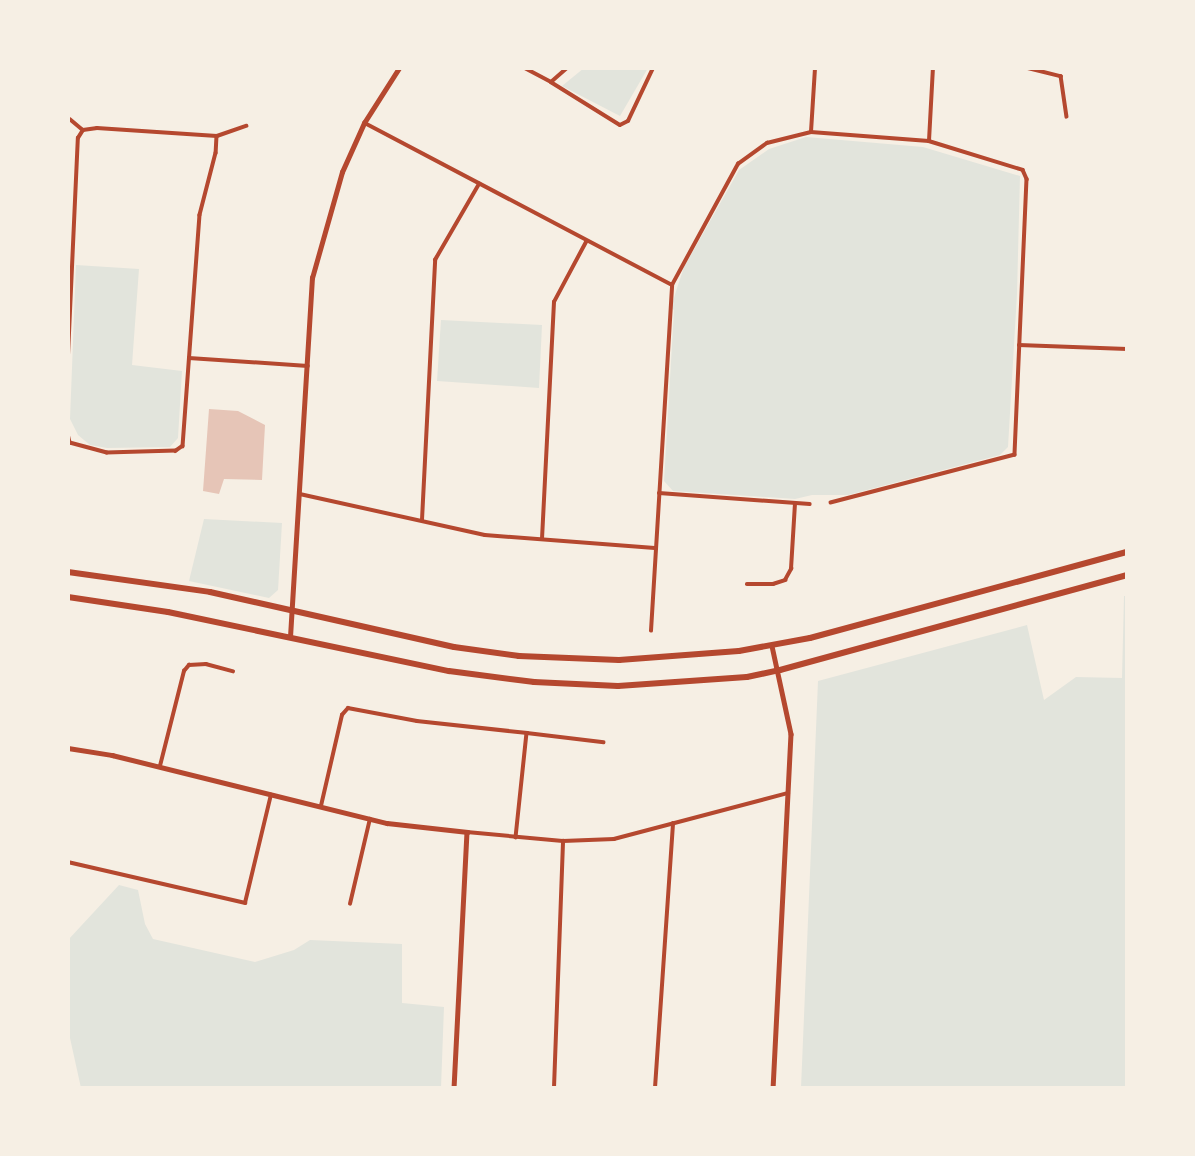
<!DOCTYPE html>
<html>
<head>
<meta charset="utf-8">
<style>
  body { margin:0 }
  #map { position:relative; width:1195px; height:1156px; overflow:hidden; background:#f6efe4; font-family:"Golos Text",sans-serif }
  div>[style] { position:absolute }
  [style*='--x'] { left:calc(var(--x)*1px); top:calc(var(--y)*1px); width:calc(var(--w)*1px); rotate:calc(var(--a)*1deg) }
  .green>* { inset:0; background:#e2e4dc }
  .building>* { inset:0; background:#e6c5b7 }
  .minor>* { height:3.5px; margin:-1.75px; padding:0 1.75px; transform-origin:1.75px; border-radius:1.75px; background:#b5482f }
  .tertiary>* { height:4.5px; margin:-2.25px; padding:0 2.25px; transform-origin:2.25px; border-radius:2.25px; background:#b5482f }
  .trunk>* { height:6px; margin:-3px; padding:0 3px; transform-origin:3px; border-radius:3px; background:#b5482f }
  span { translate:-50% -50%; white-space:nowrap; text-align:center; line-height:1.15; -webkit-text-stroke:6px #f6efe4; paint-order:stroke }
  .frame { position:absolute; inset:0; border:70px solid #f6efe4; pointer-events:none }
</style>
</head>
<body>
<div id="map">
  <div class="green">
    <i style="clip-path:polygon(584px 68px,648px 68px,620px 116px,562px 86px)"></i>
    <i style="clip-path:polygon(806px 137px,923px 147px,1020px 176px,1017px 294px,1008px 447px,1000px 455px,848px 495px,812px 495px,795px 499px,673px 491px,664px 481px,674px 310px,671px 308px,677px 288px,684px 267px,739px 170px,769px 149px)"></i>
    <i style="clip-path:polygon(76px 265px,139px 269px,132px 365px,182px 371px,178px 438px,170px 447px,107px 448px,90px 445px,78px 435px,70px 419px)"></i>
    <i style="clip-path:polygon(441px 320px,542px 325px,539px 388px,437px 381px)"></i>
    <i style="clip-path:polygon(204px 519px,282px 523px,278px 590px,269px 598px,189px 581px)"></i>
    <i style="clip-path:polygon(1124px 596px,1127px 596px,1127px 1088px,801px 1088px,818px 681px,1027px 625px,1044px 700px,1076px 677px,1122px 678px)"></i>
    <i style="clip-path:polygon(119px 885px,138px 890px,145px 924px,153px 939px,255px 962px,294px 950px,310px 940px,402px 944px,402px 1003px,444px 1007px,441px 1088px,81px 1088px,68px 1029px,68px 940px)"></i>
  </div>
  <div class="building">
    <i style="clip-path:polygon(209px 409px,238px 411px,265px 425px,262px 480px,224px 479px,219px 494px,203px 491px)"></i>
  </div>
  <div class="minor">
    <i style="--x:525;--y:68;--w:30;--a:28"></i>
    <i style="--x:551;--y:82;--w:21;--a:-41"></i>
    <i style="--x:1028;--y:68;--w:34;--a:14"></i>
    <i style="--x:1061;--y:76;--w:41;--a:81.7"></i>
    <i style="--x:551;--y:82;--w:81;--a:31.9"></i>
    <i style="--x:620;--y:125;--w:9;--a:-27"></i>
    <i style="--x:628;--y:121;--w:59;--a:-64.7"></i>
    <i style="--x:70;--y:119;--w:17;--a:40"></i>
    <i style="--x:365;--y:123;--w:347;--a:27.8"></i>
    <i style="--x:811;--y:132;--w:64;--a:-86.4"></i>
    <i style="--x:217;--y:136;--w:31;--a:-19"></i>
    <i style="--x:929;--y:141;--w:73;--a:-86.9"></i>
    <i style="--x:1019;--y:345;--w:108;--a:2.1"></i>
    <i style="--x:68;--y:355;--w:217;--a:-87.4"></i>
    <i style="--x:78;--y:138;--w:9;--a:-58"></i>
    <i style="--x:83;--y:130;--w:14;--a:-8"></i>
    <i style="--x:97;--y:128;--w:120;--a:3.8"></i>
    <i style="--x:217;--y:136;--w:17;--a:93"></i>
    <i style="--x:216;--y:153;--w:64;--a:104.5"></i>
    <i style="--x:200;--y:215;--w:232;--a:94.2"></i>
    <i style="--x:183;--y:446;--w:9;--a:144"></i>
    <i style="--x:176;--y:451;--w:69;--a:178.3"></i>
    <i style="--x:107;--y:453;--w:38;--a:-165"></i>
    <i style="--x:189;--y:358;--w:119;--a:3.8"></i>
    <i style="--x:68;--y:434;--w:9;--a:77"></i>
    <i style="--x:659;--y:493;--w:151;--a:4.2"></i>
    <i style="--x:300;--y:494;--w:189;--a:12.5"></i>
    <i style="--x:485;--y:535;--w:170;--a:4.4"></i>
    <i style="--x:422;--y:520;--w:260;--a:-87.1"></i>
    <i style="--x:435;--y:260;--w:88;--a:-59.9"></i>
    <i style="--x:542;--y:539;--w:237;--a:-87.1"></i>
    <i style="--x:554;--y:302;--w:68;--a:-61.9"></i>
    <i style="--x:747;--y:584;--w:26;--a:0"></i>
    <i style="--x:773;--y:584;--w:13;--a:-18"></i>
    <i style="--x:785;--y:580;--w:13;--a:-61"></i>
    <i style="--x:791;--y:569;--w:65;--a:-86.5"></i>
    <i style="--x:651;--y:631;--w:347;--a:-86.5"></i>
    <i style="--x:672;--y:285;--w:138;--a:-61.4"></i>
    <i style="--x:738;--y:164;--w:36;--a:-36"></i>
    <i style="--x:767;--y:143;--w:45;--a:-14"></i>
    <i style="--x:811;--y:132;--w:118;--a:4.4"></i>
    <i style="--x:929;--y:141;--w:98;--a:17.1"></i>
    <i style="--x:1023;--y:170;--w:10;--a:66"></i>
    <i style="--x:1027;--y:179;--w:276;--a:92.5"></i>
    <i style="--x:1015;--y:455;--w:190;--a:165.4"></i>
    <i style="--x:527;--y:733;--w:77;--a:6.8"></i>
    <i style="--x:160;--y:766;--w:98;--a:-75.8"></i>
    <i style="--x:184;--y:671;--w:8;--a:-50"></i>
    <i style="--x:189;--y:665;--w:17;--a:-3"></i>
    <i style="--x:206;--y:664;--w:28;--a:15"></i>
    <i style="--x:321;--y:806;--w:93;--a:-77"></i>
    <i style="--x:342;--y:715;--w:9;--a:-49"></i>
    <i style="--x:348;--y:708;--w:70;--a:10.7"></i>
    <i style="--x:417;--y:721;--w:111;--a:6.2"></i>
    <i style="--x:527;--y:733;--w:105;--a:96"></i>
    <i style="--x:467;--y:832;--w:96;--a:5.4"></i>
    <i style="--x:563;--y:841;--w:51;--a:-2.2"></i>
    <i style="--x:614;--y:839;--w:180;--a:-14.8"></i>
    <i style="--x:68;--y:862;--w:182;--a:13"></i>
    <i style="--x:245;--y:903;--w:111;--a:-76.5"></i>
    <i style="--x:350;--y:904;--w:87;--a:-76.8"></i>
    <i style="--x:554;--y:1088;--w:247;--a:-87.9"></i>
    <i style="--x:655;--y:1088;--w:265;--a:-86.1"></i>
  </div>
  <div class="tertiary">
    <i style="--x:290;--y:637;--w:360;--a:-86.5"></i>
    <i style="--x:312;--y:278;--w:110;--a:-74.2"></i>
    <i style="--x:342;--y:172;--w:54;--a:-65.8"></i>
    <i style="--x:364;--y:123;--w:65;--a:-57.5"></i>
    <i style="--x:772;--y:646;--w:90;--a:77.8"></i>
    <i style="--x:791;--y:734;--w:354;--a:92.9"></i>
    <i style="--x:68;--y:748;--w:45;--a:9"></i>
    <i style="--x:112;--y:755;--w:283;--a:13.9"></i>
    <i style="--x:387;--y:823;--w:81;--a:6.4"></i>
    <i style="--x:467;--y:832;--w:256;--a:92.9"></i>
  </div>
  <div class="trunk">
    <i style="--x:68;--y:572;--w:143;--a:8"></i>
    <i style="--x:210;--y:592;--w:250;--a:12.7"></i>
    <i style="--x:454;--y:647;--w:66;--a:7.9"></i>
    <i style="--x:519;--y:656;--w:100;--a:2.3"></i>
    <i style="--x:619;--y:660;--w:120;--a:-4.3"></i>
    <i style="--x:739;--y:651;--w:72;--a:-10.4"></i>
    <i style="--x:810;--y:638;--w:328;--a:-15.2"></i>
    <i style="--x:68;--y:597;--w:101;--a:8.5"></i>
    <i style="--x:168;--y:612;--w:287;--a:11.9"></i>
    <i style="--x:449;--y:671;--w:86;--a:7.4"></i>
    <i style="--x:534;--y:682;--w:84;--a:2.7"></i>
    <i style="--x:618;--y:686;--w:129;--a:-4"></i>
    <i style="--x:747;--y:677;--w:34;--a:-12"></i>
    <i style="--x:780;--y:670;--w:360;--a:-15.3"></i>
  </div>
  <div class="frame"></div>
</div>
</body>
</html>
